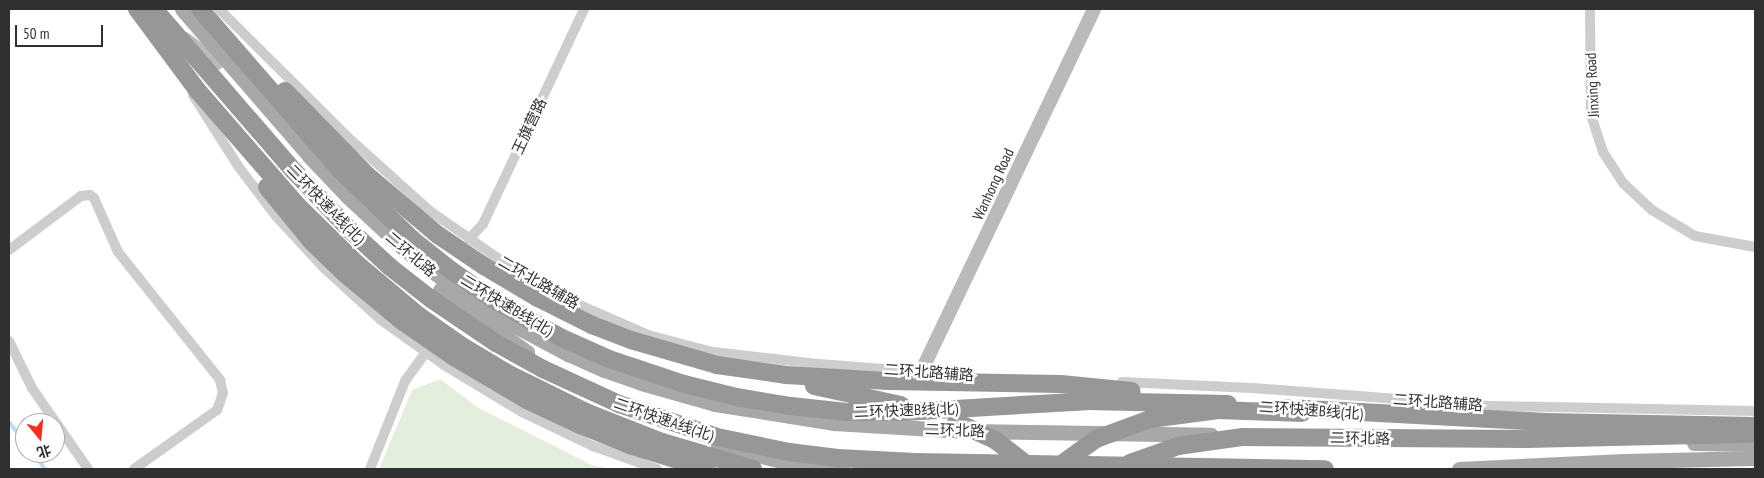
<!DOCTYPE html>
<html>
<head>
<meta charset="utf-8">
<style>
  body { margin:0 }
  #map { position:relative; width:1764px; height:478px; overflow:hidden; background:#fff; font-family:"PT Sans Narrow","Noto Sans SC",sans-serif }
  div>[style] { position:absolute }
  [style*='--x'] { left:calc(var(--x)*1px); top:calc(var(--y)*1px); width:calc(var(--w)*1px); rotate:calc(var(--a)*1deg) }
  .green>* { inset:0; background:#e4eedc }
  .stream>* { height:4px; margin:-2px; padding:0 2px; transform-origin:2px; border-radius:2px; background:#c7dbef }
  .street>* { height:10px; margin:-5px; padding:0 5px; transform-origin:5px; border-radius:5px; background:#cdcdcd }
  .secondary>* { height:14px; margin:-7px; padding:0 7px; transform-origin:7px; border-radius:7px; background:#bababa }
  .primary>* { height:15px; margin:-7.5px; padding:0 7.5px; transform-origin:7.5px; border-radius:7.5px; background:#a8a8a8 }
  .highway>* { height:18px; margin:-9px; padding:0 9px; transform-origin:9px; border-radius:9px; background:#979797 }
  .highway-bridge>* { height:18px; margin:-9px; padding:0 9px; transform-origin:9px; border-radius:9px; background:#979797 }
  span { translate:-50% -50%; white-space:nowrap; text-align:center; line-height:1.15; -webkit-text-stroke:5px #fff; paint-order:stroke }
  .street-label { font-size:15px; color:#303030 }
  .frame { position:absolute; inset:0; border:10px solid #303030; pointer-events:none }
  .north { position:absolute; left:15px; top:413px; width:50px; height:50px; box-sizing:border-box; background:#fff; border:1px solid #acacac; border-radius:50%; rotate:163deg; font-size:14px; font-weight:700; line-height:20px; text-align:center; color:#303030 }
  .north::after { content:''; display:block; margin:auto; width:18px; height:22px; background:#f62d22; clip-path:polygon(50% 0,100% 100%,50% 72%,0 100%) }
  .scale { position:absolute; left:15px; top:25px; width:88px; height:22px; box-sizing:border-box; border:2px solid #303030; border-top:0; padding-left:6px; font-size:15px; line-height:18px; white-space:nowrap; color:#303030; -webkit-text-stroke:4px #fff; paint-order:stroke }
</style>
</head>
<body>
<div id="map">
  <div class="green">
    <i style="clip-path:polygon(440px 379px,477px 407px,592px 465px,611px 469px,379px 469px,412px 390px)"></i>
  </div>
  <div class="stream">
    <i style="--x:9;--y:422;--w:26;--a:53"></i>
    <i style="--x:33;--y:453;--w:20;--a:53"></i>
  </div>
  <div class="street">
    <i style="--x:219;--y:9;--w:187;--a:44.8"></i>
    <i style="--x:352;--y:141;--w:105;--a:41.9"></i>
    <i style="--x:430;--y:211;--w:88;--a:34.8"></i>
    <i style="--x:502;--y:261;--w:92;--a:29.4"></i>
    <i style="--x:582;--y:306;--w:72;--a:23.7"></i>
    <i style="--x:648;--y:335;--w:67;--a:14.7"></i>
    <i style="--x:713;--y:352;--w:107;--a:6.5"></i>
    <i style="--x:819;--y:364;--w:129;--a:4.4"></i>
    <i style="--x:1590;--y:9;--w:106;--a:89.5"></i>
    <i style="--x:1591;--y:115;--w:39;--a:72"></i>
    <i style="--x:1603;--y:152;--w:37;--a:57"></i>
    <i style="--x:1623;--y:183;--w:40;--a:43"></i>
    <i style="--x:1652;--y:210;--w:50;--a:31.2"></i>
    <i style="--x:1695;--y:236;--w:61;--a:10.4"></i>
    <i style="--x:193;--y:95;--w:84;--a:57.6"></i>
    <i style="--x:238;--y:166;--w:63;--a:52.8"></i>
    <i style="--x:276;--y:216;--w:69;--a:47.3"></i>
    <i style="--x:323;--y:267;--w:79;--a:42.4"></i>
    <i style="--x:381;--y:320;--w:77;--a:35.5"></i>
    <i style="--x:444;--y:365;--w:91;--a:31.1"></i>
    <i style="--x:522;--y:412;--w:79;--a:25.6"></i>
    <i style="--x:593;--y:446;--w:68;--a:19.8"></i>
    <i style="--x:469;--y:239;--w:21;--a:-47"></i>
    <i style="--x:483;--y:224;--w:238;--a:-64.8"></i>
    <i style="--x:9;--y:250;--w:90;--a:-36.9"></i>
    <i style="--x:81;--y:196;--w:9;--a:-6"></i>
    <i style="--x:90;--y:195;--w:5;--a:37"></i>
    <i style="--x:94;--y:198;--w:59;--a:66"></i>
    <i style="--x:118;--y:252;--w:164;--a:51.4"></i>
    <i style="--x:220;--y:380;--w:13;--a:77"></i>
    <i style="--x:223;--y:393;--w:18;--a:109"></i>
    <i style="--x:217;--y:410;--w:102;--a:144.6"></i>
    <i style="--x:9;--y:341;--w:52;--a:63.9"></i>
    <i style="--x:32;--y:388;--w:98;--a:55.3"></i>
    <i style="--x:1122;--y:382;--w:130;--a:2.6"></i>
    <i style="--x:1252;--y:388;--w:242;--a:4.3"></i>
    <i style="--x:1493;--y:406;--w:262;--a:1.1"></i>
    <i style="--x:370;--y:469;--w:95;--a:-68.3"></i>
    <i style="--x:405;--y:381;--w:34;--a:-54"></i>
  </div>
  <div class="secondary">
    <i style="--x:185;--y:39;--w:40;--a:37"></i>
    <i style="--x:921;--y:372;--w:402;--a:-64.5"></i>
  </div>
  <div class="primary">
    <i style="--x:182;--y:9;--w:196;--a:49.1"></i>
    <i style="--x:310;--y:157;--w:55;--a:46.5"></i>
    <i style="--x:348;--y:197;--w:78;--a:42.9"></i>
    <i style="--x:405;--y:250;--w:71;--a:37.5"></i>
    <i style="--x:461;--y:293;--w:43;--a:32.6"></i>
    <i style="--x:497;--y:316;--w:81;--a:28.2"></i>
    <i style="--x:568;--y:354;--w:39;--a:24"></i>
    <i style="--x:604;--y:370;--w:39;--a:19"></i>
    <i style="--x:641;--y:383;--w:77;--a:15.8"></i>
    <i style="--x:715;--y:404;--w:121;--a:9.1"></i>
    <i style="--x:834;--y:423;--w:132;--a:3.5"></i>
    <i style="--x:966;--y:431;--w:245;--a:0.9"></i>
    <i style="--x:440;--y:290;--w:107;--a:35.5"></i>
    <i style="--x:1694;--y:443;--w:61;--a:0.9"></i>
    <i style="--x:718;--y:445;--w:65;--a:14.3"></i>
    <i style="--x:781;--y:461;--w:61;--a:7.6"></i>
    <i style="--x:1459;--y:469;--w:165;--a:-2.8"></i>
    <i style="--x:1624;--y:461;--w:131;--a:-1.3"></i>
  </div>
  <div class="highway">
    <i style="--x:137;--y:9;--w:102;--a:53.4"></i>
    <i style="--x:198;--y:91;--w:152;--a:49"></i>
    <i style="--x:298;--y:206;--w:83;--a:44.5"></i>
    <i style="--x:357;--y:264;--w:80;--a:39.9"></i>
    <i style="--x:418;--y:315;--w:54;--a:35.2"></i>
    <i style="--x:462;--y:346;--w:55;--a:30.8"></i>
    <i style="--x:509;--y:374;--w:86;--a:26.3"></i>
    <i style="--x:586;--y:412;--w:82;--a:21.5"></i>
    <i style="--x:662;--y:442;--w:95;--a:16.5"></i>
    <i style="--x:200;--y:9;--w:211;--a:49"></i>
    <i style="--x:338;--y:168;--w:104;--a:43.8"></i>
    <i style="--x:413;--y:240;--w:50;--a:38.5"></i>
    <i style="--x:452;--y:271;--w:51;--a:34.6"></i>
    <i style="--x:494;--y:300;--w:78;--a:29.2"></i>
    <i style="--x:562;--y:338;--w:51;--a:24.1"></i>
    <i style="--x:609;--y:359;--w:79;--a:18.4"></i>
    <i style="--x:684;--y:384;--w:54;--a:14"></i>
    <i style="--x:736;--y:397;--w:56;--a:9.3"></i>
    <i style="--x:791;--y:406;--w:56;--a:6.1"></i>
    <i style="--x:847;--y:412;--w:57;--a:0"></i>
    <i style="--x:904;--y:412;--w:183;--a:-3.4"></i>
    <i style="--x:1087;--y:401;--w:141;--a:1.2"></i>
    <i style="--x:285;--y:91;--w:117;--a:45.7"></i>
    <i style="--x:367;--y:175;--w:93;--a:40.2"></i>
    <i style="--x:438;--y:235;--w:55;--a:34"></i>
    <i style="--x:484;--y:266;--w:63;--a:30.7"></i>
    <i style="--x:538;--y:298;--w:60;--a:26.6"></i>
    <i style="--x:592;--y:325;--w:42;--a:21"></i>
    <i style="--x:631;--y:340;--w:90;--a:16.2"></i>
    <i style="--x:717;--y:365;--w:70;--a:8.2"></i>
    <i style="--x:786;--y:375;--w:102;--a:3.4"></i>
    <i style="--x:888;--y:381;--w:173;--a:1"></i>
    <i style="--x:1061;--y:384;--w:71;--a:5.6"></i>
    <i style="--x:267;--y:187;--w:71;--a:50.7"></i>
    <i style="--x:312;--y:242;--w:45;--a:44.1"></i>
    <i style="--x:344;--y:273;--w:75;--a:39.6"></i>
    <i style="--x:402;--y:321;--w:63;--a:34.7"></i>
    <i style="--x:454;--y:357;--w:85;--a:30.5"></i>
    <i style="--x:527;--y:400;--w:59;--a:25.3"></i>
    <i style="--x:580;--y:425;--w:56;--a:22"></i>
    <i style="--x:632;--y:446;--w:78;--a:17"></i>
    <i style="--x:814;--y:386;--w:89;--a:12.3"></i>
    <i style="--x:1287;--y:408;--w:259;--a:3.1"></i>
    <i style="--x:1546;--y:422;--w:209;--a:1.1"></i>
  </div>
  <div class="highway-bridge">
    <i style="--x:154;--y:9;--w:214;--a:49.2"></i>
    <i style="--x:294;--y:171;--w:83;--a:46.5"></i>
    <i style="--x:351;--y:231;--w:53;--a:42.7"></i>
    <i style="--x:390;--y:267;--w:52;--a:38"></i>
    <i style="--x:431;--y:299;--w:78;--a:34.1"></i>
    <i style="--x:496;--y:343;--w:54;--a:29"></i>
    <i style="--x:543;--y:369;--w:84;--a:24.7"></i>
    <i style="--x:619;--y:404;--w:103;--a:18.6"></i>
    <i style="--x:717;--y:437;--w:74;--a:11.8"></i>
    <i style="--x:789;--y:452;--w:49;--a:7"></i>
    <i style="--x:838;--y:458;--w:77;--a:3"></i>
    <i style="--x:915;--y:462;--w:410;--a:1"></i>
    <i style="--x:956;--y:422;--w:43;--a:24.8"></i>
    <i style="--x:995;--y:440;--w:44;--a:37.6"></i>
    <i style="--x:1130;--y:463;--w:51;--a:-19.5"></i>
    <i style="--x:1178;--y:446;--w:66;--a:-7.9"></i>
    <i style="--x:1243;--y:437;--w:283;--a:0.4"></i>
    <i style="--x:1526;--y:439;--w:229;--a:-1.3"></i>
    <i style="--x:1056;--y:468;--w:49;--a:-35.9"></i>
    <i style="--x:1096;--y:439;--w:58;--a:-20.3"></i>
    <i style="--x:1150;--y:419;--w:69;--a:-7.5"></i>
    <i style="--x:1218;--y:410;--w:84;--a:2"></i>
  </div>
  <div class="street-label">
    <span style="left:1592px;top:85px;rotate:-93deg">Jinxing Road</span>
    <span style="left:529px;top:126px;rotate:-65deg">王旗营路</span>
    <span style="left:993px;top:184px;rotate:-65deg">Wanhong Road</span>
    <span style="left:326px;top:204px;rotate:46deg">二环快速A线(北)</span>
    <span style="left:411px;top:254px;rotate:40deg">二环北路</span>
    <span style="left:539px;top:282px;rotate:30deg">二环北路辅路</span>
    <span style="left:507px;top:305px;rotate:31deg">二环快速B线(北)</span>
    <span style="left:929px;top:372px;rotate:4deg">二环北路辅路</span>
    <span style="left:1438px;top:402px;rotate:4deg">二环北路辅路</span>
    <span style="left:906px;top:410px;rotate:-2deg">二环快速B线(北)</span>
    <span style="left:1311px;top:410px;rotate:4deg">二环快速B线(北)</span>
    <span style="left:664px;top:419px;rotate:19deg">二环快速A线(北)</span>
    <span style="left:955px;top:430px;rotate:2deg">二环北路</span>
    <span style="left:1360px;top:438px;rotate:1deg">二环北路</span>
  </div>
  <div class="frame"></div>
  <div class="north">北</div>
  <div class="scale">50 m</div>
</div>
</body>
</html>
